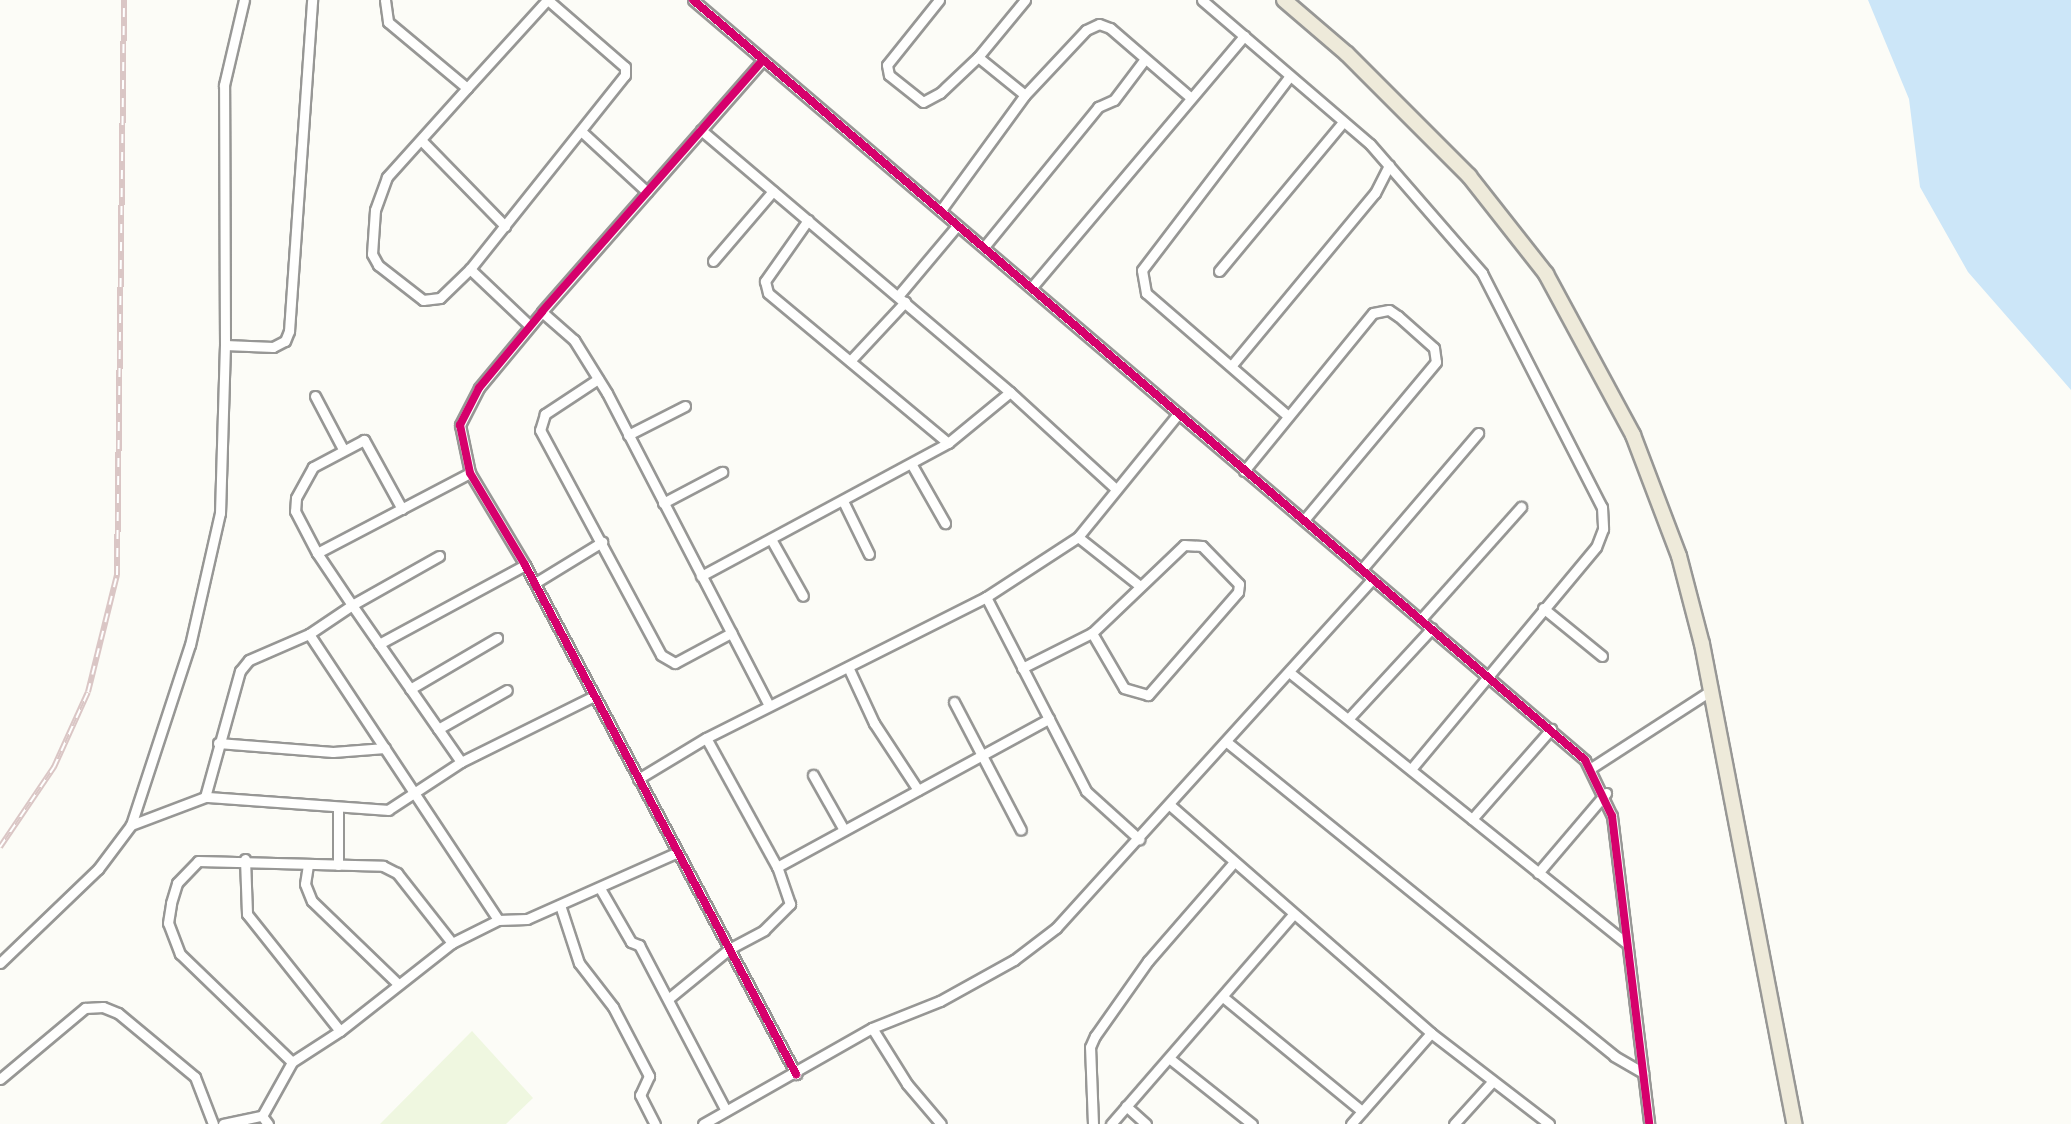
<!DOCTYPE html>
<style>
body{margin:0}
#map{position:relative;width:2071px;height:1124px;overflow:hidden;background:#fcfcf7;font-family:"Libre Baskerville",serif}
div>[style]{position:absolute}
.pitch>*{inset:0;background:#eff7e0}
.water>*{inset:0;background:#cce6f8}
.roads{filter:drop-shadow(2px 0 #979795) drop-shadow(-2px 0 #979795) drop-shadow(0 2px #979795) drop-shadow(0 -2px #979795)}
.street>*{height:9px;margin:-4.5px;padding:0 4.5px;transform-origin:4.5px;border-radius:4.5px;background:#fffffe}
.primary>*{height:14px;margin:-7px;padding:0 7px;transform-origin:7px;border-radius:7px;background:#eeeada}
.rail>*{height:6px;margin-top:-3px;transform-origin:0;background:repeating-linear-gradient(90deg,#fff 0 9px,#dac6c5 0 18px);box-sizing:border-box;border-block:2px solid #dac6c5}
.cycleway>*{height:8px;margin:-4px;padding:0 4px;transform-origin:4px;border-radius:4px;background:#d6006c}
span{translate:-50% -50%;white-space:nowrap;text-align:center;line-height:1.15;-webkit-text-stroke:8px #fff;paint-order:stroke}
</style>
<div id="map">
<div class="pitch">
<div style="clip-path:polygon(472px 1031px,533px 1098px,506px 1124px,380px 1124px)"></div>
</div>
<div class="water">
<div style="clip-path:polygon(1868px 0,2071px 0,2071px 390px,1968px 272px,1920px 187px,1909px 99px)"></div>
</div>
<div class="roads">
<div class="street">
<div style="left:385px;top:0;width:22px;rotate:82deg"></div>
<div style="left:388px;top:22px;width:103px;rotate:39.9deg"></div>
<div style="left:467px;top:88px;width:120px;rotate:132deg"></div>
<div style="left:387px;top:177px;width:35px;rotate:110deg"></div>
<div style="left:375px;top:210px;width:44px;rotate:93.9deg"></div>
<div style="left:372px;top:254px;width:13px;rotate:61deg"></div>
<div style="left:378px;top:265px;width:57px;rotate:37.9deg"></div>
<div style="left:423px;top:300px;width:17px;rotate:-7deg"></div>
<div style="left:440px;top:298px;width:42px;rotate:-44deg"></div>
<div style="left:693px;top:0;width:1172px;rotate:40.43deg"></div>
<div style="left:1585px;top:760px;width:62px;rotate:64.3deg"></div>
<div style="left:1612px;top:816px;width:310px;rotate:83.1deg"></div>
<div style="left:939px;top:0;width:83px;rotate:128.7deg"></div>
<div style="left:887px;top:65px;width:10px;rotate:79deg"></div>
<div style="left:889px;top:75px;width:43px;rotate:38.5deg"></div>
<div style="left:923px;top:102px;width:19px;rotate:-28deg"></div>
<div style="left:940px;top:93px;width:52px;rotate:-43.5deg"></div>
<div style="left:978px;top:57px;width:74px;rotate:-50.5deg"></div>
<div style="left:1202px;top:0;width:221px;rotate:40.6deg"></div>
<div style="left:1370px;top:144px;width:171px;rotate:49deg"></div>
<div style="left:1482px;top:273px;width:263px;rotate:62.9deg"></div>
<div style="left:1602px;top:507px;width:22px;rotate:87deg"></div>
<div style="left:1603px;top:529px;width:19px;rotate:111deg"></div>
<div style="left:1596px;top:547px;width:289px;rotate:129.8deg"></div>
<div style="left:978px;top:57px;width:60px;rotate:39deg"></div>
<div style="left:763px;top:60px;width:335px;rotate:131.3deg"></div>
<div style="left:542px;top:312px;width:99px;rotate:129.7deg"></div>
<div style="left:479px;top:388px;width:42px;rotate:117.2deg"></div>
<div style="left:460px;top:425px;width:49px;rotate:78.2deg"></div>
<div style="left:470px;top:473px;width:107px;rotate:59.1deg"></div>
<div style="left:525px;top:565px;width:577px;rotate:61.97deg"></div>
<div style="left:467px;top:88px;width:119px;rotate:-47.7deg"></div>
<div style="left:701px;top:130px;width:405px;rotate:40.3deg"></div>
<div style="left:1010px;top:392px;width:144px;rotate:42.5deg"></div>
<div style="left:581px;top:131px;width:90px;rotate:42.7deg"></div>
<div style="left:422px;top:141px;width:119px;rotate:45.7deg"></div>
<div style="left:941px;top:210px;width:142px;rotate:-53.9deg"></div>
<div style="left:1025px;top:95px;width:89px;rotate:-46.8deg"></div>
<div style="left:1086px;top:30px;width:14px;rotate:-25deg"></div>
<div style="left:1099px;top:24px;width:12px;rotate:20deg"></div>
<div style="left:1110px;top:28px;width:107px;rotate:40.8deg"></div>
<div style="left:808px;top:220px;width:75px;rotate:125.2deg"></div>
<div style="left:765px;top:281px;width:12px;rotate:76deg"></div>
<div style="left:768px;top:293px;width:234px;rotate:39.8deg"></div>
<div style="left:948px;top:443px;width:80px;rotate:-39.4deg"></div>
<div style="left:984px;top:247px;width:181px;rotate:-50.8deg"></div>
<div style="left:1098px;top:107px;width:17px;rotate:-24deg"></div>
<div style="left:1114px;top:100px;width:51px;rotate:-52.9deg"></div>
<div style="left:713px;top:261px;width:92px;rotate:-49.4deg"></div>
<div style="left:1219px;top:271px;width:194px;rotate:-50.2deg"></div>
<div style="left:1032px;top:287px;width:329px;rotate:-49.8deg"></div>
<div style="left:898px;top:296px;width:90px;rotate:-50deg"></div>
<div style="left:542px;top:312px;width:43px;rotate:41.2deg"></div>
<div style="left:574px;top:340px;width:62px;rotate:58.1deg"></div>
<div style="left:607px;top:393px;width:352px;rotate:62.6deg"></div>
<div style="left:530px;top:326px;width:83px;rotate:-136.5deg"></div>
<div style="left:470px;top:269px;width:248px;rotate:-51.4deg"></div>
<div style="left:625px;top:75px;width:8px;rotate:-90deg"></div>
<div style="left:625px;top:67px;width:102px;rotate:-139deg"></div>
<div style="left:225px;top:345px;width:48px;rotate:2.4deg"></div>
<div style="left:273px;top:347px;width:13px;rotate:-27deg"></div>
<div style="left:285px;top:341px;width:11px;rotate:-68deg"></div>
<div style="left:289px;top:331px;width:332px;rotate:-86deg"></div>
<div style="left:850px;top:361px;width:81px;rotate:-47deg"></div>
<div style="left:1232px;top:365px;width:224px;rotate:-50.3deg"></div>
<div style="left:1375px;top:193px;width:31px;rotate:-63deg"></div>
<div style="left:598px;top:379px;width:64px;rotate:146.6deg"></div>
<div style="left:545px;top:414px;width:17px;rotate:107deg"></div>
<div style="left:540px;top:430px;width:255px;rotate:61.7deg"></div>
<div style="left:661px;top:655px;width:16px;rotate:30deg"></div>
<div style="left:675px;top:663px;width:64px;rotate:-28.2deg"></div>
<div style="left:315px;top:396px;width:60px;rotate:62.2deg"></div>
<div style="left:1288px;top:416px;width:188px;rotate:-139.1deg"></div>
<div style="left:1146px;top:293px;width:23px;rotate:-100deg"></div>
<div style="left:1142px;top:270px;width:244px;rotate:-52.7deg"></div>
<div style="left:628px;top:435px;width:64px;rotate:-27deg"></div>
<div style="left:912px;top:465px;width:67px;rotate:60.4deg"></div>
<div style="left:1244px;top:471px;width:204px;rotate:-50.8deg"></div>
<div style="left:1373px;top:313px;width:16px;rotate:-11deg"></div>
<div style="left:1389px;top:310px;width:11px;rotate:34deg"></div>
<div style="left:1398px;top:316px;width:48px;rotate:41.6deg"></div>
<div style="left:1434px;top:348px;width:14px;rotate:82deg"></div>
<div style="left:1436px;top:362px;width:206px;rotate:129.9deg"></div>
<div style="left:843px;top:501px;width:59px;rotate:63.9deg"></div>
<div style="left:663px;top:503px;width:67px;rotate:-27.7deg"></div>
<div style="left:402px;top:509px;width:79px;rotate:-118.8deg"></div>
<div style="left:364px;top:440px;width:58px;rotate:152.1deg"></div>
<div style="left:313px;top:467px;width:35px;rotate:119deg"></div>
<div style="left:296px;top:498px;width:13px;rotate:94deg"></div>
<div style="left:295px;top:511px;width:47px;rotate:62.4deg"></div>
<div style="left:317px;top:553px;width:63px;rotate:56.1deg"></div>
<div style="left:352px;top:605px;width:100px;rotate:-29.4deg"></div>
<div style="left:1078px;top:537px;width:79px;rotate:38.3deg"></div>
<div style="left:771px;top:539px;width:65px;rotate:60.7deg"></div>
<div style="left:317px;top:553px;width:173px;rotate:-27.6deg"></div>
<div style="left:1362px;top:569px;width:179px;rotate:-49.5deg"></div>
<div style="left:701px;top:576px;width:281px;rotate:-28.3deg"></div>
<div style="left:535px;top:583px;width:79px;rotate:-31.5deg"></div>
<div style="left:986px;top:597px;width:218px;rotate:62.7deg"></div>
<div style="left:1086px;top:791px;width:72px;rotate:42.2deg"></div>
<div style="left:352px;top:605px;width:191px;rotate:55.2deg"></div>
<div style="left:461px;top:762px;width:87px;rotate:146.7deg"></div>
<div style="left:388px;top:810px;width:183px;rotate:-175.9deg"></div>
<div style="left:205px;top:797px;width:131px;rotate:-74.5deg"></div>
<div style="left:240px;top:671px;width:14px;rotate:-51deg"></div>
<div style="left:249px;top:660px;width:65px;rotate:-23.4deg"></div>
<div style="left:309px;top:634px;width:52px;rotate:-34deg"></div>
<div style="left:1543px;top:608px;width:76px;rotate:39.1deg"></div>
<div style="left:1422px;top:618px;width:149px;rotate:-48.3deg"></div>
<div style="left:309px;top:634px;width:343px;rotate:56.5deg"></div>
<div style="left:498px;top:920px;width:29px;rotate:-2deg"></div>
<div style="left:527px;top:919px;width:163px;rotate:-23.9deg"></div>
<div style="left:379px;top:644px;width:166px;rotate:-28.4deg"></div>
<div style="left:848px;top:667px;width:62px;rotate:65.1deg"></div>
<div style="left:874px;top:723px;width:80px;rotate:56.7deg"></div>
<div style="left:1022px;top:668px;width:78px;rotate:-26.6deg"></div>
<div style="left:1092px;top:633px;width:127px;rotate:-43.7deg"></div>
<div style="left:1184px;top:545px;width:18px;rotate:3deg"></div>
<div style="left:1202px;top:546px;width:53px;rotate:45.8deg"></div>
<div style="left:1239px;top:584px;width:8px;rotate:97deg"></div>
<div style="left:1238px;top:592px;width:137px;rotate:131.1deg"></div>
<div style="left:1148px;top:695px;width:25px;rotate:-164deg"></div>
<div style="left:1124px;top:688px;width:64px;rotate:-120.2deg"></div>
<div style="left:1289px;top:672px;width:431px;rotate:38.8deg"></div>
<div style="left:410px;top:689px;width:101px;rotate:-30.4deg"></div>
<div style="left:954px;top:702px;width:144px;rotate:62.4deg"></div>
<div style="left:1349px;top:718px;width:122px;rotate:-47.3deg"></div>
<div style="left:438px;top:729px;width:79px;rotate:-29.5deg"></div>
<div style="left:218px;top:743px;width:115px;rotate:4.5deg"></div>
<div style="left:333px;top:752px;width:52px;rotate:-4.4deg"></div>
<div style="left:1228px;top:743px;width:497px;rotate:39deg"></div>
<div style="left:1614px;top:1056px;width:34px;rotate:30deg"></div>
<div style="left:461px;top:762px;width:148px;rotate:-26.4deg"></div>
<div style="left:1591px;top:768px;width:142px;rotate:-32.9deg"></div>
<div style="left:813px;top:775px;width:63px;rotate:60.6deg"></div>
<div style="left:638px;top:779px;width:79px;rotate:-31.1deg"></div>
<div style="left:706px;top:738px;width:313px;rotate:-26.7deg"></div>
<div style="left:986px;top:597px;width:110px;rotate:-33.1deg"></div>
<div style="left:1078px;top:537px;width:159px;rotate:-50.9deg"></div>
<div style="left:1171px;top:806px;width:345px;rotate:41.1deg"></div>
<div style="left:1431px;top:1033px;width:149px;rotate:37.6deg"></div>
<div style="left:1472px;top:819px;width:120px;rotate:-48.7deg"></div>
<div style="left:131px;top:825px;width:79px;rotate:-20.7deg"></div>
<div style="left:245px;top:859px;width:55px;rotate:87.9deg"></div>
<div style="left:247px;top:914px;width:149px;rotate:51.5deg"></div>
<div style="left:308px;top:865px;width:19px;rotate:99deg"></div>
<div style="left:305px;top:884px;width:18px;rotate:68deg"></div>
<div style="left:312px;top:901px;width:120px;rotate:44deg"></div>
<div style="left:338px;top:865px;width:57px;rotate:-90deg"></div>
<div style="left:777px;top:867px;width:310px;rotate:-28.6deg"></div>
<div style="left:1538px;top:873px;width:105px;rotate:-49.6deg"></div>
<div style="left:601px;top:890px;width:60px;rotate:60deg"></div>
<div style="left:631px;top:942px;width:9px;rotate:21deg"></div>
<div style="left:639px;top:945px;width:187px;rotate:62.3deg"></div>
<div style="left:560px;top:905px;width:61px;rotate:71.9deg"></div>
<div style="left:579px;top:963px;width:56px;rotate:52.3deg"></div>
<div style="left:613px;top:1007px;width:78px;rotate:62.4deg"></div>
<div style="left:649px;top:1076px;width:21px;rotate:115deg"></div>
<div style="left:640px;top:1095px;width:33px;rotate:63deg"></div>
<div style="left:0;top:963px;width:136px;rotate:-43.8deg"></div>
<div style="left:98px;top:869px;width:55px;rotate:-53.1deg"></div>
<div style="left:131px;top:825px;width:189px;rotate:-71.9deg"></div>
<div style="left:190px;top:645px;width:135px;rotate:-77.2deg"></div>
<div style="left:220px;top:513px;width:168px;rotate:-88.3deg"></div>
<div style="left:225px;top:345px;width:260px;rotate:-90.2deg"></div>
<div style="left:224px;top:85px;width:87px;rotate:-76.8deg"></div>
<div style="left:1223px;top:997px;width:180px;rotate:39.4deg"></div>
<div style="left:668px;top:999px;width:79px;rotate:-39.3deg"></div>
<div style="left:729px;top:949px;width:40px;rotate:-28deg"></div>
<div style="left:764px;top:930px;width:37px;rotate:-45deg"></div>
<div style="left:790px;top:904px;width:39px;rotate:-109deg"></div>
<div style="left:777px;top:867px;width:147px;rotate:-118.8deg"></div>
<div style="left:872px;top:1028px;width:66px;rotate:58deg"></div>
<div style="left:907px;top:1084px;width:52px;rotate:49.6deg"></div>
<div style="left:1169px;top:1058px;width:106px;rotate:38.5deg"></div>
<div style="left:292px;top:1062px;width:156px;rotate:-136deg"></div>
<div style="left:180px;top:954px;width:33px;rotate:-111deg"></div>
<div style="left:168px;top:923px;width:20px;rotate:-81deg"></div>
<div style="left:171px;top:903px;width:21px;rotate:-73deg"></div>
<div style="left:177px;top:883px;width:30px;rotate:-46deg"></div>
<div style="left:198px;top:861px;width:185px;rotate:1.5deg"></div>
<div style="left:383px;top:866px;width:16px;rotate:27deg"></div>
<div style="left:397px;top:873px;width:89px;rotate:51.8deg"></div>
<div style="left:0;top:1079px;width:111px;rotate:-39.9deg"></div>
<div style="left:85px;top:1008px;width:18px;rotate:-3deg"></div>
<div style="left:103px;top:1007px;width:16px;rotate:22deg"></div>
<div style="left:118px;top:1013px;width:100px;rotate:39.7deg"></div>
<div style="left:195px;top:1077px;width:50px;rotate:69deg"></div>
<div style="left:1126px;top:1106px;width:27px;rotate:42deg"></div>
<div style="left:223px;top:1124px;width:40px;rotate:-12deg"></div>
<div style="left:268px;top:1124px;width:10px;rotate:-127deg"></div>
<div style="left:262px;top:1116px;width:62px;rotate:-60.9deg"></div>
<div style="left:292px;top:1062px;width:57px;rotate:-32.9deg"></div>
<div style="left:340px;top:1031px;width:142px;rotate:-38.2deg"></div>
<div style="left:452px;top:943px;width:51px;rotate:-26.6deg"></div>
<div style="left:703px;top:1124px;width:194px;rotate:-29.6deg"></div>
<div style="left:872px;top:1028px;width:73px;rotate:-21.7deg"></div>
<div style="left:940px;top:1001px;width:85px;rotate:-29deg"></div>
<div style="left:1014px;top:960px;width:53px;rotate:-37.3deg"></div>
<div style="left:1056px;top:928px;width:471px;rotate:-47.8deg"></div>
<div style="left:1093px;top:1124px;width:77px;rotate:-92.2deg"></div>
<div style="left:1090px;top:1047px;width:12px;rotate:-66deg"></div>
<div style="left:1095px;top:1036px;width:92px;rotate:-54.8deg"></div>
<div style="left:1148px;top:961px;width:131px;rotate:-49deg"></div>
<div style="left:1111px;top:1124px;width:276px;rotate:-49deg"></div>
<div style="left:1351px;top:1124px;width:121px;rotate:-48.7deg"></div>
<div style="left:1454px;top:1124px;width:57px;rotate:-47.9deg"></div>
</div>
<div class="primary">
<div style="left:1284px;top:0;width:83px;rotate:40.6deg"></div>
<div style="left:1347px;top:54px;width:173px;rotate:45deg"></div>
<div style="left:1469px;top:176px;width:125px;rotate:51.8deg"></div>
<div style="left:1546px;top:274px;width:183px;rotate:61.6deg"></div>
<div style="left:1633px;top:435px;width:129px;rotate:69.2deg"></div>
<div style="left:1679px;top:556px;width:91px;rotate:75.4deg"></div>
<div style="left:1702px;top:644px;width:489px;rotate:79.1deg"></div>
</div>
</div>
<div class="rail">
<div style="left:0;top:847px;width:97px;rotate:-56deg"></div>
<div style="left:54px;top:767px;width:82px;rotate:-65.6deg"></div>
<div style="left:88px;top:692px;width:121px;rotate:-76.1deg"></div>
<div style="left:117px;top:575px;width:575px;rotate:-89.3deg"></div>
</div>
<div class="cycleway">
<div style="left:693px;top:0;width:1172px;rotate:40.43deg"></div>
<div style="left:1585px;top:760px;width:62px;rotate:64.3deg"></div>
<div style="left:1612px;top:816px;width:310px;rotate:83.1deg"></div>
<div style="left:763px;top:60px;width:335px;rotate:131.3deg"></div>
<div style="left:542px;top:312px;width:99px;rotate:129.7deg"></div>
<div style="left:479px;top:388px;width:42px;rotate:117.2deg"></div>
<div style="left:460px;top:425px;width:49px;rotate:78.2deg"></div>
<div style="left:470px;top:473px;width:107px;rotate:59.1deg"></div>
<div style="left:525px;top:565px;width:577px;rotate:61.97deg"></div>
</div>
</div>
